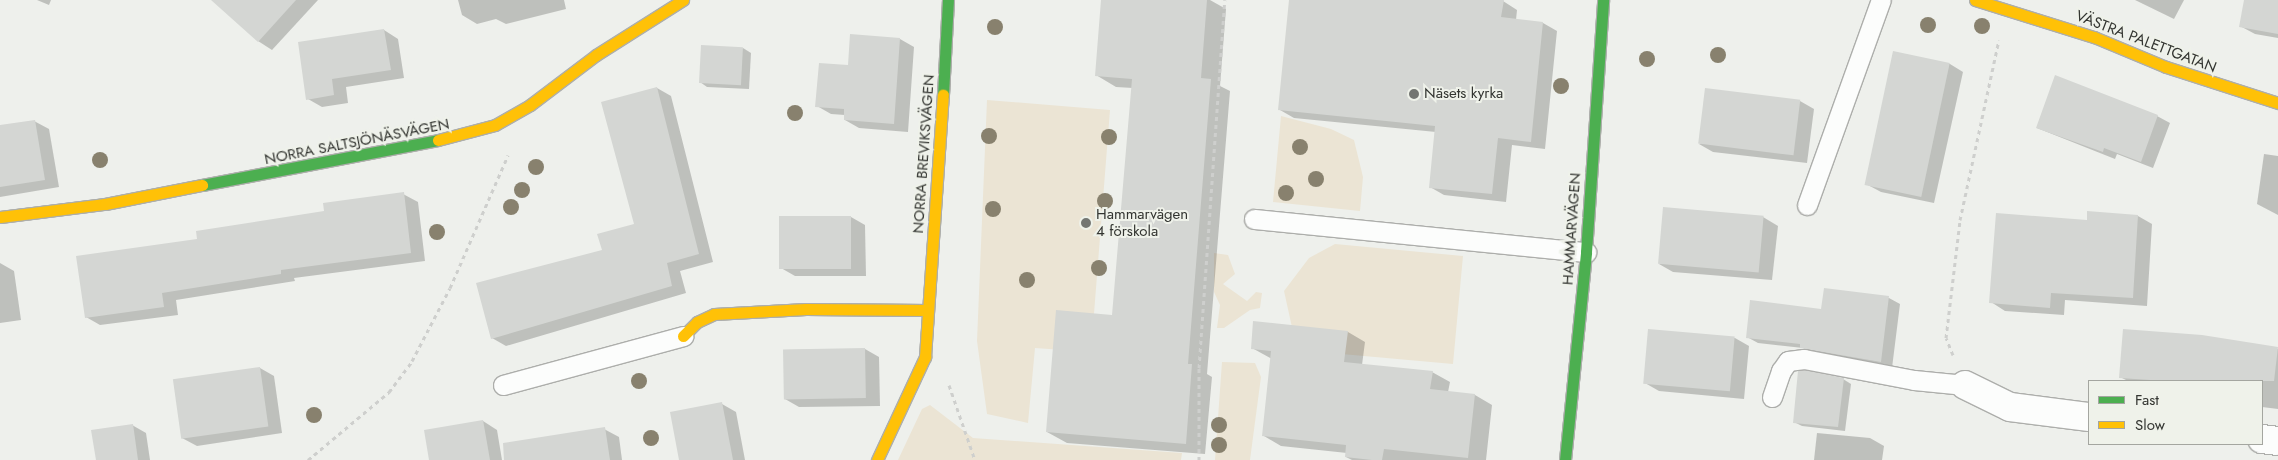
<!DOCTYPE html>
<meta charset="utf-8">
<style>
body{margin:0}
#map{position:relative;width:2278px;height:460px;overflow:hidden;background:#eef0ec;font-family:Jost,sans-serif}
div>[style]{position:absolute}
.green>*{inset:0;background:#ebe4d4}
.shadow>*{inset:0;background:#0003}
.building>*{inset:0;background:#d4d6d3;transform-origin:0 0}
.path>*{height:3px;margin-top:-1.5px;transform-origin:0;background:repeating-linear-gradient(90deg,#cecfcd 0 4px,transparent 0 8px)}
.roads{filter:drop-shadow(1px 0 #adaeab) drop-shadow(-1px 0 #adaeab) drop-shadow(0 1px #adaeab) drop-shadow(0 -1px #adaeab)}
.lane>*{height:19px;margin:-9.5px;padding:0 9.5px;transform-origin:9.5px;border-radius:9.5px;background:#fcfdfc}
.street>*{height:28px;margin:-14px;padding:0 14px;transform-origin:14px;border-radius:14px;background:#fcfdfc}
.fast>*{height:11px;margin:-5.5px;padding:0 5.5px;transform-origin:5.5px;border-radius:5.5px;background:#4caf50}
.slow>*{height:11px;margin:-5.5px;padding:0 5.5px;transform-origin:5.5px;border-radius:5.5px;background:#ffc107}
.trees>*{width:16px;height:16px;margin:-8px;border-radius:50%;background:#88816e}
.dots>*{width:14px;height:14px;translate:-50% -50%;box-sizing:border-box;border:2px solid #eff2ea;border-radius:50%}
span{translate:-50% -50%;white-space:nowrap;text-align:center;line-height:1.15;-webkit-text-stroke:4px #eff2ea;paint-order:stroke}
.street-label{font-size:15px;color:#333531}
.poi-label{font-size:15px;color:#333531}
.left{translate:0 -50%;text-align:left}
.legend{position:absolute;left:2088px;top:380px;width:175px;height:65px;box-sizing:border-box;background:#eff2ea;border:1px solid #a4a6a0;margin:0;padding:6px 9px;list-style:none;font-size:15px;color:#333531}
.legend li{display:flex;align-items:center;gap:10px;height:25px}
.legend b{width:25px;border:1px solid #a4a6a0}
</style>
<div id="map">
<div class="green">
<div style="clip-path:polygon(987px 100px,1110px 110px,1091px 352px,1035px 348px,1028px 423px,987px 414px,977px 341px)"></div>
<div style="clip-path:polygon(1281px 116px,1331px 129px,1354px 140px,1363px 177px,1360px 211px,1273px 202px)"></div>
<div style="clip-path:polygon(1335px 244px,1463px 256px,1453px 364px,1297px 350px,1284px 291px,1309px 258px)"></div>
<div style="clip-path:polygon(1214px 253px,1228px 255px,1235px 274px,1223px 284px,1247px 301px,1256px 292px,1262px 293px,1260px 308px,1250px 310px,1224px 328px,1217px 328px,1220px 305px,1214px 292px)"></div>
<div style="clip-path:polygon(1222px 362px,1255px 363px,1261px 377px,1250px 460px,1215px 460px)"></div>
<div style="clip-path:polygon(930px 405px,973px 438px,1182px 453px,1181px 460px,898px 460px,922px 409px)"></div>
</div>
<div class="shadow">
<div style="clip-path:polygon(37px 0,51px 0,49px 5px)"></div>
<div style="clip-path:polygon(231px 0,318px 0,272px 50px,258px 41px)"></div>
<div style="clip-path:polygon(458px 0,564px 0,566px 9px,506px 24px,496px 19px,477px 24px,462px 15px)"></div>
<div style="clip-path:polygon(1102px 0,1210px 0,1226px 9px,1220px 86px,1230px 91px,1207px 374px,1212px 377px,1205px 454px,1067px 443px,1047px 432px,1114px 316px,1133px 88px,1116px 87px,1096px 75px)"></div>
<div style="clip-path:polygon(1291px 0,1503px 1px,1517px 10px,1516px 20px,1543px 23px,1557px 31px,1545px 149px,1512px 145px,1506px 202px,1444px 195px,1430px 187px,1436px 132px,1294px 118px,1280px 110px)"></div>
<div style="clip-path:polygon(2135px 0,2184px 0,2174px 19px)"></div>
<div style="clip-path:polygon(2245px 0,2278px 0,2278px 38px,2255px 34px,2240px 26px)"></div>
<div style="clip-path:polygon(384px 30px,398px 39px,404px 78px,346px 87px,348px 103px,322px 107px,308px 99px)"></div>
<div style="clip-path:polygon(900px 39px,914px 47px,908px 132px,859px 128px,845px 120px,845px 115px,831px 114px,817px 106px,849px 66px)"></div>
<div style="clip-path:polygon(743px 48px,751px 53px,749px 89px,707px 87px,700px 82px)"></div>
<div style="clip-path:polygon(1894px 52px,1950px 64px,1963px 72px,1934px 203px,1881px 192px,1868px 185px)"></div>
<div style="clip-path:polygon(657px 88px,671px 96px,713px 262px,680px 271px,686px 293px,506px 346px,492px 338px,635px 225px)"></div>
<div style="clip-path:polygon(1800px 101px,1814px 109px,1807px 163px,1713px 152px,1699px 144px)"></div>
<div style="clip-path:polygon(2157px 116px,2170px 123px,2153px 168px,2117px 154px,2115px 159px,2037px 128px)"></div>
<div style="clip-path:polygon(34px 121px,49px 129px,59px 187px,0 197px,0 127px)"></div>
<div style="clip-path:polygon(2264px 154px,2278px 156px,2278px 215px,2257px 204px)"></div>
<div style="clip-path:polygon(403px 194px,418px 202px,425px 261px,294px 278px,295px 281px,176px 300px,178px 315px,100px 325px,86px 317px,199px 240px)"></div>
<div style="clip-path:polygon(2088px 213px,2138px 216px,2152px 224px,2147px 306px,2065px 300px,2064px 315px,2005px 311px,1991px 302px,2088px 221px)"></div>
<div style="clip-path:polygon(851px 217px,865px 225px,866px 276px,795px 276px,781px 268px,780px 218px)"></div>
<div style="clip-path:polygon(1763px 217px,1778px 226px,1772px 280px,1673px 272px,1659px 264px)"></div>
<div style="clip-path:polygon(0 263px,14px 271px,21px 320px,0 323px)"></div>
<div style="clip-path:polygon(1889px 298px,1900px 304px,1892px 368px,1813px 354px,1803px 348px,1758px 343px,1747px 337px,1822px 310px)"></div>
<div style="clip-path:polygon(1254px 323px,1348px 332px,1365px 342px,1362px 365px,1432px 372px,1450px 382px,1448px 392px,1475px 395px,1492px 405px,1486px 460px,1352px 460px,1346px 457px,1347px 453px,1281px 446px,1264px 436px,1272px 359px,1252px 348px)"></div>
<div style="clip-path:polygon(1649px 330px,1735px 338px,1749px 346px,1744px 399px,1659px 391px,1645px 383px)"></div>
<div style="clip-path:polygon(2201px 337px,2278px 349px,2278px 409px,2262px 407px,2262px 381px,2128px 381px,2120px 377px)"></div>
<div style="clip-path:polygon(865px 349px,879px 357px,880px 406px,799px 407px,785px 399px,784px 350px)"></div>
<div style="clip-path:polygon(260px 368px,274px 376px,282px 433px,197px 446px,182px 438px)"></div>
<div style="clip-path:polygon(1843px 379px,1851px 384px,1845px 431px,1802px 426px,1794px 422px)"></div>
<div style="clip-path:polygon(722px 404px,736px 412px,745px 460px,680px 460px)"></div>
<div style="clip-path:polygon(483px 421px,497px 430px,502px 460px,430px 460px)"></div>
<div style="clip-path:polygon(132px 425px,146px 433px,150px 460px,97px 460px)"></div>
<div style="clip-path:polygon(604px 429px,619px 437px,622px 460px,560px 460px)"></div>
<div style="clip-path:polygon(1817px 433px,1870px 438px,1884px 446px,1882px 460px,1814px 460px)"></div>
</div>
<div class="building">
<div style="clip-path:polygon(211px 0,296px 0,258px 42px)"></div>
<div style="clip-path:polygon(1101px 0,1207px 0,1201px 78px,1211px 79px,1188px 364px,1192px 364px,1186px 444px,1046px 432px,1056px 310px,1112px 315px,1132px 79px,1095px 76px)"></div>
<div style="clip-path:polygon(1289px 0,1504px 0,1501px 17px,1543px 22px,1531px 142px,1498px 138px,1492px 194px,1429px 188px,1435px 126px,1278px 110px)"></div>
<div style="clip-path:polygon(2244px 0,2278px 0,2278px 34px,2239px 27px)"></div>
<div style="clip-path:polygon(384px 29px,391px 70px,332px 79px,334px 95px,306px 100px,298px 42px)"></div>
<div style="clip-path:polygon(850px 34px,900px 38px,894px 124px,844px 120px,844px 109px,815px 107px,819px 63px,848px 65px)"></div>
<div style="left:701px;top:45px;width:42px;height:38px;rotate:3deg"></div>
<div style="left:1893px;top:51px;width:58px;height:137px;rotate:12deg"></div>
<div style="clip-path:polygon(2055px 75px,2158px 115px,2141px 162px,2104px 148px,2103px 152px,2036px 128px)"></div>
<div style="clip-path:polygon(657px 87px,699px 254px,667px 263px,672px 286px,491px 339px,476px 283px,602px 250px,597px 234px,634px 224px,601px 102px)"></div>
<div style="left:1705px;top:88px;width:96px;height:56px;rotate:7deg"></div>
<div style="clip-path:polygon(35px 120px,45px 180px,0 187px,0 125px)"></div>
<div style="clip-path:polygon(404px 192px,411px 253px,281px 270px,281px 274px,162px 293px,164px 307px,85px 318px,76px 256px,197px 239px,196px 231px,324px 211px,323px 203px)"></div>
<div style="left:1663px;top:207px;width:101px;height:57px;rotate:5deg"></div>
<div style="clip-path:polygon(2087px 211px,2138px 215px,2133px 298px,2051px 293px,2050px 308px,1989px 303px,1996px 213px,2087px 220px)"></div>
<div style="left:779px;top:216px;width:72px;height:53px"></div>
<div style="clip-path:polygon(1824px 288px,1889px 296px,1881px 362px,1800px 348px,1800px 344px,1746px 338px,1750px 300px,1821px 309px)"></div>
<div style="clip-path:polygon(1253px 321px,1348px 331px,1344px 362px,1433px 371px,1430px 389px,1475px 394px,1468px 458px,1384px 449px,1382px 460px,1372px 460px,1345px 457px,1346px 445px,1262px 436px,1271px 351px,1251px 349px)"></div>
<div style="left:1648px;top:329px;width:87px;height:55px;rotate:5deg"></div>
<div style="clip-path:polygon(2123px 329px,2202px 335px,2278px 347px,2274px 381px,2166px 381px,2119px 378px)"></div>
<div style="left:865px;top:348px;width:50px;height:82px;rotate:89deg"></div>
<div style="left:260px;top:367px;width:60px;height:88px;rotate:82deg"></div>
<div style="clip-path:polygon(1804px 370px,1844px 378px,1838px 427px,1793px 423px,1798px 371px)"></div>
<div style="clip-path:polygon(722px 402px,733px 460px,679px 460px,670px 412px)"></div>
<div style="clip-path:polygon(483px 420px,490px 460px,429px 460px,424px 430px)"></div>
<div style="clip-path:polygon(133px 424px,138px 460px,96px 460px,91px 430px)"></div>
<div style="clip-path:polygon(605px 427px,610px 460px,504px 460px,503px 443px)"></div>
</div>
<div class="path">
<div style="left:1953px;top:355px;width:18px;rotate:-112deg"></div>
<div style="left:1946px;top:338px;width:119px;rotate:-83.2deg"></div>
<div style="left:1960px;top:220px;width:184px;rotate:-77.8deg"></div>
<div style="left:949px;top:385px;width:79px;rotate:70.9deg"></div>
<div style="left:308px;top:460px;width:106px;rotate:-40deg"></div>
<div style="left:389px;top:392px;width:39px;rotate:-53deg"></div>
<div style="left:412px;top:361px;width:82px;rotate:-62.5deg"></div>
<div style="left:450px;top:288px;width:145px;rotate:-66.4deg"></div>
<div style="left:1199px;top:460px;width:92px;rotate:-90deg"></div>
<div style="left:1199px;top:368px;width:369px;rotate:-86deg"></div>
</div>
<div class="roads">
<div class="lane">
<div style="left:1807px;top:205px;width:218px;rotate:-70.2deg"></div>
<div style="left:1254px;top:219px;width:334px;rotate:5.7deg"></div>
<div style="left:503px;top:385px;width:187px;rotate:-15.2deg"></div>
<div style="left:1772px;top:397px;width:28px;rotate:-71deg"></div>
<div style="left:1781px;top:371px;width:12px;rotate:-55deg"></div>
<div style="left:1788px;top:361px;width:16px;rotate:-7deg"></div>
<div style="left:1804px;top:359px;width:112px;rotate:10.8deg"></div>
<div style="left:1914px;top:380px;width:51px;rotate:5.6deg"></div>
</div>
<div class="street">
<div style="left:1965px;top:385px;width:50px;rotate:26.1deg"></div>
<div style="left:2010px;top:407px;width:80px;rotate:7.2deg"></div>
<div style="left:2262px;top:439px;width:16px;rotate:7deg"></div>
</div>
<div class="fast">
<div style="left:943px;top:95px;width:95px;rotate:-87deg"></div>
<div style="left:202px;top:185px;width:240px;rotate:-10.8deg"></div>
<div style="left:1565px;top:460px;width:209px;rotate:-84.2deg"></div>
<div style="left:1586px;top:252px;width:253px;rotate:-86.1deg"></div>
</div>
<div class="slow">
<div style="left:1975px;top:0;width:125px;rotate:17.3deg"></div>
<div style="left:2094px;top:37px;width:78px;rotate:22.6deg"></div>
<div style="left:2166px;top:67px;width:118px;rotate:17.8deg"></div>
<div style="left:438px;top:140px;width:59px;rotate:-14.7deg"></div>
<div style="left:495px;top:125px;width:40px;rotate:-29.7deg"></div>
<div style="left:530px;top:105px;width:83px;rotate:-37.1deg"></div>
<div style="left:596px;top:55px;width:103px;rotate:-32.3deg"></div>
<div style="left:0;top:217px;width:106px;rotate:-7.1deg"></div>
<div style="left:105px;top:204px;width:99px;rotate:-11.1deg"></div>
<div style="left:683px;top:336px;width:20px;rotate:-45deg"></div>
<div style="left:697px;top:322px;width:19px;rotate:-25deg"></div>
<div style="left:714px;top:314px;width:92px;rotate:-3.1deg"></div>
<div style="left:806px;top:309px;width:121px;rotate:0.5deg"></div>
<div style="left:877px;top:460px;width:114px;rotate:-65deg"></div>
<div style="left:925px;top:357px;width:263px;rotate:-86.1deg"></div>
</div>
</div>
<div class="trees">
<div style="left:1928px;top:25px"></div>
<div style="left:1982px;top:26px"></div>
<div style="left:995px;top:27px"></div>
<div style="left:1718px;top:55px"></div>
<div style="left:1647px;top:59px"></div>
<div style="left:1561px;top:86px"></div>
<div style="left:795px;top:113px"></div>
<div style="left:989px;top:136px"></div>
<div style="left:1109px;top:137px"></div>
<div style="left:1300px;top:147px"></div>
<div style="left:100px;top:160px"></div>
<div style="left:536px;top:167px"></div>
<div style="left:1316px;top:179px"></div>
<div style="left:522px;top:190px"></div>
<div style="left:1286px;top:193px"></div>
<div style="left:1105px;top:201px"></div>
<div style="left:511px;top:207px"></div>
<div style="left:993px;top:209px"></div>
<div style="left:437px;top:232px"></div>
<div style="left:1099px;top:268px"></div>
<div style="left:1027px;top:280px"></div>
<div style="left:639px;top:381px"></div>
<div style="left:314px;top:415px"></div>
<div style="left:1219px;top:425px"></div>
<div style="left:651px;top:438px"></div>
<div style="left:1219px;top:445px"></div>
</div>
<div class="dots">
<div style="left:1414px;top:94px;background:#747672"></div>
<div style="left:1086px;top:223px;background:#747672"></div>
</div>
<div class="street-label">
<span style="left:2146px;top:42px;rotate:21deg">VÄSTRA PALETTGATAN</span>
<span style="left:357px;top:142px;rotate:-11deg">NORRA SALTSJÖNÄSVÄGEN</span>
<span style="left:924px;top:154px;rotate:-86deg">NORRA BREVIKSVÄGEN</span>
<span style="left:1572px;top:229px;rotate:-86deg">HAMMARVÄGEN</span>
</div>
<div class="poi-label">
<span class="left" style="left:1424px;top:94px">Näsets kyrka</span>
<span class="left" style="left:1096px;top:223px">Hammarvägen<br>4 förskola</span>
</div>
<ul class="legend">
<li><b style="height:6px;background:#4caf50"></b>Fast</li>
<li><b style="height:6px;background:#ffc107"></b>Slow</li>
</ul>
</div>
